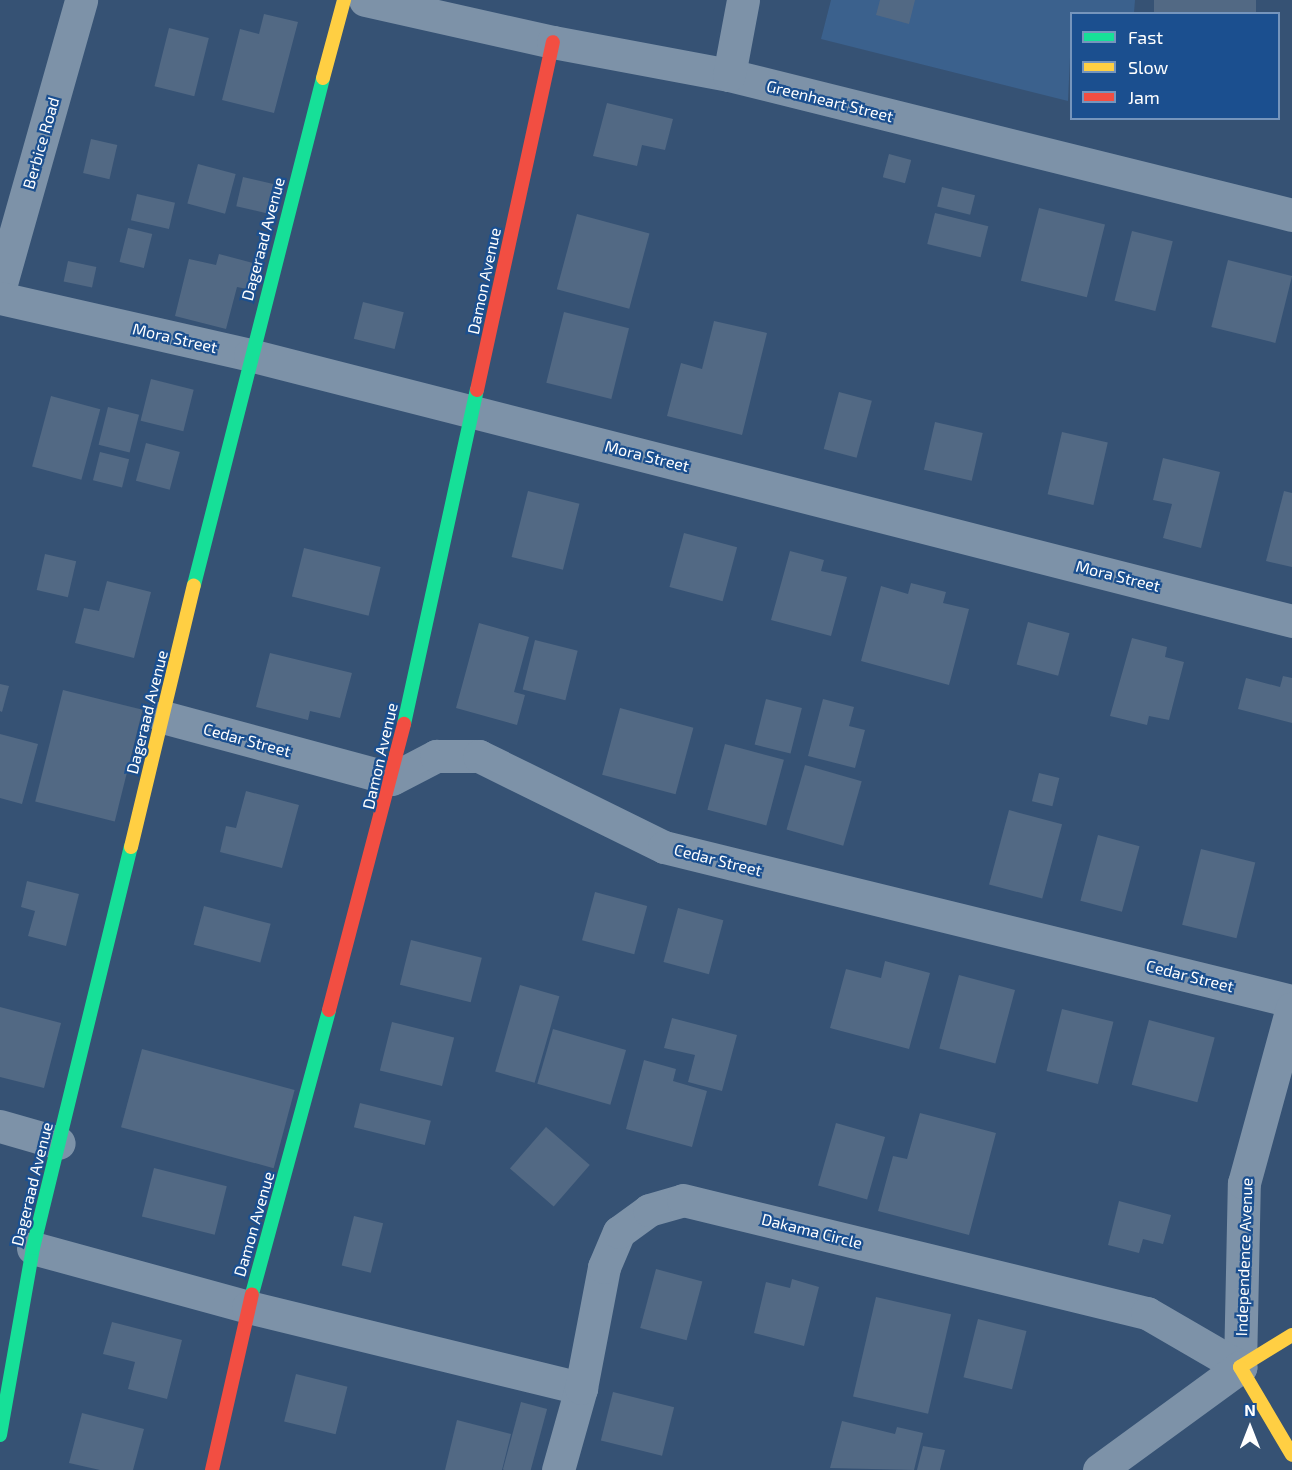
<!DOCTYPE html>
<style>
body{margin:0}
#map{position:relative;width:1292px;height:1470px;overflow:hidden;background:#365274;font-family:"Exo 2",sans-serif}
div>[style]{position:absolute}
.water>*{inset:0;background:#3b618d}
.building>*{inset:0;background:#526984;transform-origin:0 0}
.street>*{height:33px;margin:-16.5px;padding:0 16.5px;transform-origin:16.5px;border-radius:16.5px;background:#7d92a8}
.fast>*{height:14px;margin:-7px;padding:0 7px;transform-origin:7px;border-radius:7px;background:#16e098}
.slow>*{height:14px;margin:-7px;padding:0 7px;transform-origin:7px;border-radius:7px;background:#ffcf43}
.jam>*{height:14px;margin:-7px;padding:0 7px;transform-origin:7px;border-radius:7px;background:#f24e42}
span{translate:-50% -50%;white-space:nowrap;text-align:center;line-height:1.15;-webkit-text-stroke:4.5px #1b4f8f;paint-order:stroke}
.street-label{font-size:16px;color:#fff}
.legend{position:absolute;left:1070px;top:12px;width:210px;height:108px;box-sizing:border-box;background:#1b4f8f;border:2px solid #7695bc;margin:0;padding:8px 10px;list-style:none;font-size:18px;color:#fff}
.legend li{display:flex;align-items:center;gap:12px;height:30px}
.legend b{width:30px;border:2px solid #7695bc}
.north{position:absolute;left:1220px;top:1398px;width:60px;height:60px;-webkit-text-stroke:4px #1b4f8f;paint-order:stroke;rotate:0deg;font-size:16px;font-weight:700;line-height:24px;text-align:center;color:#fff}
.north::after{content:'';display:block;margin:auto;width:21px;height:27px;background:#fff;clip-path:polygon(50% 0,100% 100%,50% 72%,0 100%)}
</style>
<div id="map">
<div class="water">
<div style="clip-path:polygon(831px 0,1135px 0,1134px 13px,1072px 14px,1068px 101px,821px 39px)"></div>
</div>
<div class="building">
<div style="clip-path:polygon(880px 0,915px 0,909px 24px,876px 15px)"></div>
<div style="left:1154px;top:0;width:102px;height:15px"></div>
<div style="clip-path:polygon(264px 14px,298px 22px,274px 113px,222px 100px,240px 29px,259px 34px)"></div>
<div style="left:169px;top:28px;width:41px;height:60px;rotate:14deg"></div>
<div style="clip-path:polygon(607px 103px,673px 119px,665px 150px,642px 145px,637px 166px,593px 156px)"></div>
<div style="left:91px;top:139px;width:27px;height:35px;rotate:13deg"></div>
<div style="left:889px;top:154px;width:23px;height:24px;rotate:15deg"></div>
<div style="left:198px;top:164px;width:39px;height:41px;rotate:15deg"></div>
<div style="left:243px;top:177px;width:31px;height:30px;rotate:13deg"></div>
<div style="left:942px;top:187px;width:34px;height:20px;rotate:14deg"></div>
<div style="left:137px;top:194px;width:39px;height:27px;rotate:13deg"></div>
<div style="left:1039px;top:208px;width:68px;height:75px;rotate:14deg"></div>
<div style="left:935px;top:213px;width:55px;height:32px;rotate:14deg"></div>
<div style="left:577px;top:214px;width:75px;height:78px;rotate:15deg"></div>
<div style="left:128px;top:228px;width:25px;height:35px;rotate:14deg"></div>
<div style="left:1132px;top:231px;width:42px;height:72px;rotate:14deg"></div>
<div style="clip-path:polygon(219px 254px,253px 263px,247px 289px,237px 287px,226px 329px,175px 316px,189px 259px,216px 265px)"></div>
<div style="left:1228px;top:260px;width:66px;height:69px;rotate:14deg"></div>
<div style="left:68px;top:261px;width:29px;height:21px;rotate:12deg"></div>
<div style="left:363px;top:302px;width:42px;height:38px;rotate:14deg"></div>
<div style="left:564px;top:312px;width:67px;height:73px;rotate:14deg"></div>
<div style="clip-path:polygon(714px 321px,767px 333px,742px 435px,667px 416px,681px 363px,702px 369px)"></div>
<div style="left:151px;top:379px;width:44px;height:43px;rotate:14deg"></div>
<div style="left:839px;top:392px;width:34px;height:59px;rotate:15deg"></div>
<div style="left:51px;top:396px;width:51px;height:73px;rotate:15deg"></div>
<div style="left:108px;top:407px;width:32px;height:39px;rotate:14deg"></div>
<div style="left:935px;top:422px;width:49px;height:49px;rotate:13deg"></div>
<div style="left:1062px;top:432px;width:47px;height:64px;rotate:13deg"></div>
<div style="left:146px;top:443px;width:35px;height:39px;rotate:15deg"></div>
<div style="left:100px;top:452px;width:30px;height:29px;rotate:14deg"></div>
<div style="clip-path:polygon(1163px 458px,1220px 472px,1201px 548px,1163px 538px,1172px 504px,1153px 500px)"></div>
<div style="left:528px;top:491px;width:53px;height:68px;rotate:14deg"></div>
<div style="clip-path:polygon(1284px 491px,1292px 493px,1292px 567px,1266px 561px)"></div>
<div style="left:684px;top:533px;width:55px;height:56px;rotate:15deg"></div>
<div style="left:304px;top:548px;width:79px;height:50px;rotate:14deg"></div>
<div style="clip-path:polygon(790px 551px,824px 560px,821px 571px,847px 577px,831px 636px,771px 620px)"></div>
<div style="left:45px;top:554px;width:32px;height:37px;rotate:13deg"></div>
<div style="clip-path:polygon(107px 581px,151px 592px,134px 658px,75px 643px,84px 608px,99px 611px)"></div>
<div style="clip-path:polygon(911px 583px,946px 592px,943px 603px,969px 609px,949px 685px,861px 661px,881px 586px,908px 594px)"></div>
<div style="left:1028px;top:622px;width:43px;height:44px;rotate:15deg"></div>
<div style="clip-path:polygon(479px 623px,529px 637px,514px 692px,525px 695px,517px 725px,456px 708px)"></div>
<div style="clip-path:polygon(1132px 638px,1167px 647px,1165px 657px,1184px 662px,1169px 720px,1149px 716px,1147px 725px,1110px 716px)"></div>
<div style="left:535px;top:640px;width:44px;height:51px;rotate:14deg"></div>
<div style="clip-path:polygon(270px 653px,352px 673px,340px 718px,310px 711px,308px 720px,256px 707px)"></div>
<div style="clip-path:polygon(1283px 676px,1292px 678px,1292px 723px,1238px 709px,1246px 678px,1280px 687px)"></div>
<div style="clip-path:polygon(0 684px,9px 686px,2px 712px,0 711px)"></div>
<div style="left:63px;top:690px;width:82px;height:115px;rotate:14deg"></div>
<div style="left:766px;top:699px;width:37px;height:47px;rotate:14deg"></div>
<div style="clip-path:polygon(823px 699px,854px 707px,849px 726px,865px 730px,855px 768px,808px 756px)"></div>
<div style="left:620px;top:708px;width:76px;height:69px;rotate:15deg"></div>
<div style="clip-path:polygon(0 734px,38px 744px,22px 804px,0 798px)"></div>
<div style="left:725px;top:744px;width:61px;height:68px;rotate:15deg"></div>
<div style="left:805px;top:765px;width:59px;height:67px;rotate:16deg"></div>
<div style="left:1039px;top:773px;width:21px;height:29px;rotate:14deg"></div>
<div style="clip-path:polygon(246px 791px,299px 805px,282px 868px,220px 852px,226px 826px,236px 828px)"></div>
<div style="left:1009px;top:810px;width:55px;height:77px;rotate:15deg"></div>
<div style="left:1098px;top:835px;width:43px;height:68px;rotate:15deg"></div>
<div style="left:1201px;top:849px;width:56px;height:78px;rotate:14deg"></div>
<div style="clip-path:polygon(27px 881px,79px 894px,66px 946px,28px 936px,35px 911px,21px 907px)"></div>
<div style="left:595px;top:892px;width:54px;height:50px;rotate:15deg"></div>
<div style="left:204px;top:906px;width:69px;height:40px;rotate:15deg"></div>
<div style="left:678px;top:908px;width:47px;height:56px;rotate:15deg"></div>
<div style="left:411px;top:940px;width:73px;height:46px;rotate:14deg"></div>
<div style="clip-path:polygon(885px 961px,930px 973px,909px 1049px,830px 1028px,846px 969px,881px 978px)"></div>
<div style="left:959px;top:975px;width:58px;height:76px;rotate:15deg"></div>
<div style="left:520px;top:985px;width:41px;height:90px;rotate:16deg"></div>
<div style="clip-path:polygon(0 1007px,61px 1023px,44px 1088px,0 1077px)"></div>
<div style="left:1062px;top:1009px;width:53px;height:64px;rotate:14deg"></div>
<div style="clip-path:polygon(672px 1018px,737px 1035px,722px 1091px,688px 1082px,695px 1055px,664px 1048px)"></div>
<div style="left:1149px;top:1020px;width:68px;height:67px;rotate:15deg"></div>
<div style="left:392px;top:1022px;width:64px;height:50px;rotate:14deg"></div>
<div style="left:553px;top:1029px;width:76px;height:57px;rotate:16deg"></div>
<div style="left:142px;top:1049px;width:158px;height:81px;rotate:15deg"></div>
<div style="clip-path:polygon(644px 1060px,676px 1069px,673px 1081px,707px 1091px,692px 1147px,626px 1129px)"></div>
<div style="left:360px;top:1103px;width:73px;height:25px;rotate:14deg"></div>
<div style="clip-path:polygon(920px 1113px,996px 1133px,969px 1235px,878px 1211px,893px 1156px,907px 1159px)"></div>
<div style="left:836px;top:1123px;width:51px;height:65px;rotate:16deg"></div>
<div style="left:546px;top:1127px;width:58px;height:55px;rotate:41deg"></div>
<div style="left:154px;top:1168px;width:75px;height:50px;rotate:14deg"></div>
<div style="clip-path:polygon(1119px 1201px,1171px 1215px,1163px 1244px,1143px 1239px,1139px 1253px,1108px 1245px)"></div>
<div style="left:354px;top:1216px;width:30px;height:51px;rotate:14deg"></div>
<div style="left:656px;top:1269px;width:48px;height:61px;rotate:15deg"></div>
<div style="clip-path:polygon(792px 1279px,819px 1287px,804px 1346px,754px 1333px,766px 1282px,790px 1288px)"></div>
<div style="left:876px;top:1297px;width:77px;height:102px;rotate:13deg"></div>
<div style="left:978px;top:1319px;width:50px;height:60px;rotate:14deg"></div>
<div style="clip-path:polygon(112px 1322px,182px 1340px,167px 1399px,128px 1389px,135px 1362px,103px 1354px)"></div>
<div style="left:296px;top:1374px;width:53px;height:49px;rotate:14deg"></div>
<div style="left:613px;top:1392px;width:63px;height:50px;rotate:14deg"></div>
<div style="left:521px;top:1402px;width:27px;height:70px;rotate:15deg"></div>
<div style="clip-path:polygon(82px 1413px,144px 1429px,133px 1470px,100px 1470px,69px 1463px)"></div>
<div style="clip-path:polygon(457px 1420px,511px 1434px,502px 1470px,445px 1470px)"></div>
<div style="clip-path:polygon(842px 1421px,895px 1434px,897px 1427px,923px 1433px,914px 1470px,830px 1468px)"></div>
<div style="clip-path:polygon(923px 1446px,945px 1450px,940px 1470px,917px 1470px)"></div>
</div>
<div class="street">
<div style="left:365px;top:0;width:193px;rotate:12.6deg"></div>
<div style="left:553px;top:42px;width:179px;rotate:10.6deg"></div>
<div style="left:729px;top:75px;width:580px;rotate:13.96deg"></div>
<div style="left:729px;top:75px;width:76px;rotate:-79.4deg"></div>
<div style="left:0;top:287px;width:298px;rotate:-74.2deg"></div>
<div style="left:0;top:298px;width:256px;rotate:12.8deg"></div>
<div style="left:250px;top:355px;width:1075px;rotate:14.32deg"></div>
<div style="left:163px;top:717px;width:237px;rotate:15.1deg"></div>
<div style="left:392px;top:779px;width:50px;rotate:-27.6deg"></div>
<div style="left:436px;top:756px;width:43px"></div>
<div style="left:479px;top:756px;width:206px;rotate:26.2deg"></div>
<div style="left:664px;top:847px;width:647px;rotate:13.78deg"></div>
<div style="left:0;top:1126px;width:61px;rotate:16.1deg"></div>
<div style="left:33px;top:1248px;width:223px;rotate:15.3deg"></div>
<div style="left:248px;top:1307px;width:343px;rotate:13.7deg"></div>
<div style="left:1240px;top:1367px;width:184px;rotate:-88.8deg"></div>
<div style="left:1244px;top:1183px;width:181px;rotate:-74.7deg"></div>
<div style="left:558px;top:1470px;width:85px;rotate:-74.3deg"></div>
<div style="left:581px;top:1388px;width:123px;rotate:-79.2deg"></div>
<div style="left:604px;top:1267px;width:38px;rotate:-67deg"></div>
<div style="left:619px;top:1232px;width:37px;rotate:-36deg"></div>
<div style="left:649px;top:1210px;width:35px;rotate:-16deg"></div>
<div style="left:683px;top:1200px;width:478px;rotate:13.7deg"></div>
<div style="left:1147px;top:1313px;width:108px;rotate:30.1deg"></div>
<div style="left:1099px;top:1470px;width:175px;rotate:-36.1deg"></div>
</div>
<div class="fast">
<div style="left:194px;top:585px;width:523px;rotate:-75.72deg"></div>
<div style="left:404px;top:724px;width:342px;rotate:-77.7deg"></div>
<div style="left:252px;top:1294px;width:294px;rotate:-74.8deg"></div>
<div style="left:0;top:1435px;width:190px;rotate:-80deg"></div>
<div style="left:33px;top:1248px;width:413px;rotate:-76.3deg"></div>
</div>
<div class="slow">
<div style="left:323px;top:78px;width:81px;rotate:-74.9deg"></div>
<div style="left:131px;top:847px;width:269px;rotate:-76.5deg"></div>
<div style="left:1292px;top:1335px;width:61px;rotate:148.4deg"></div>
<div style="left:1240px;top:1367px;width:102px;rotate:59.4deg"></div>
</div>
<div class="jam">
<div style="left:477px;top:390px;width:356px;rotate:-77.7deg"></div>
<div style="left:329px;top:1010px;width:296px;rotate:-75.3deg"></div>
<div style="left:212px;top:1470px;width:180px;rotate:-77.2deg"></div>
</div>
<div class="street-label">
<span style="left:830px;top:101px;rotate:14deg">Greenheart Street</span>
<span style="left:41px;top:143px;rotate:-74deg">Berbice Road</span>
<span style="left:263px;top:239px;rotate:-75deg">Dageraad Avenue</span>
<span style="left:484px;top:281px;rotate:-78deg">Damon Avenue</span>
<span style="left:175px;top:338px;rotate:13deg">Mora Street</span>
<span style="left:647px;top:456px;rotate:14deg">Mora Street</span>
<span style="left:1118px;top:576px;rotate:14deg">Mora Street</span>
<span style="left:147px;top:712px;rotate:-76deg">Dageraad Avenue</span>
<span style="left:247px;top:740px;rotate:15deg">Cedar Street</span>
<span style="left:380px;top:756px;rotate:-77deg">Damon Avenue</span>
<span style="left:718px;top:860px;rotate:14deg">Cedar Street</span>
<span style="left:1190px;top:976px;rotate:14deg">Cedar Street</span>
<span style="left:32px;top:1184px;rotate:-76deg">Dageraad Avenue</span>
<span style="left:254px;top:1224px;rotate:-74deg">Damon Avenue</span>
<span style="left:812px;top:1231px;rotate:14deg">Dakama Circle</span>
<span style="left:1244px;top:1257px;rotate:-88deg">Independence Avenue</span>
</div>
<ul class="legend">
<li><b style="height:8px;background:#16e098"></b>Fast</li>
<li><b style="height:8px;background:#ffcf43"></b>Slow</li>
<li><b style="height:8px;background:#f24e42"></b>Jam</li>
</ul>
<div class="north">N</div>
</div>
